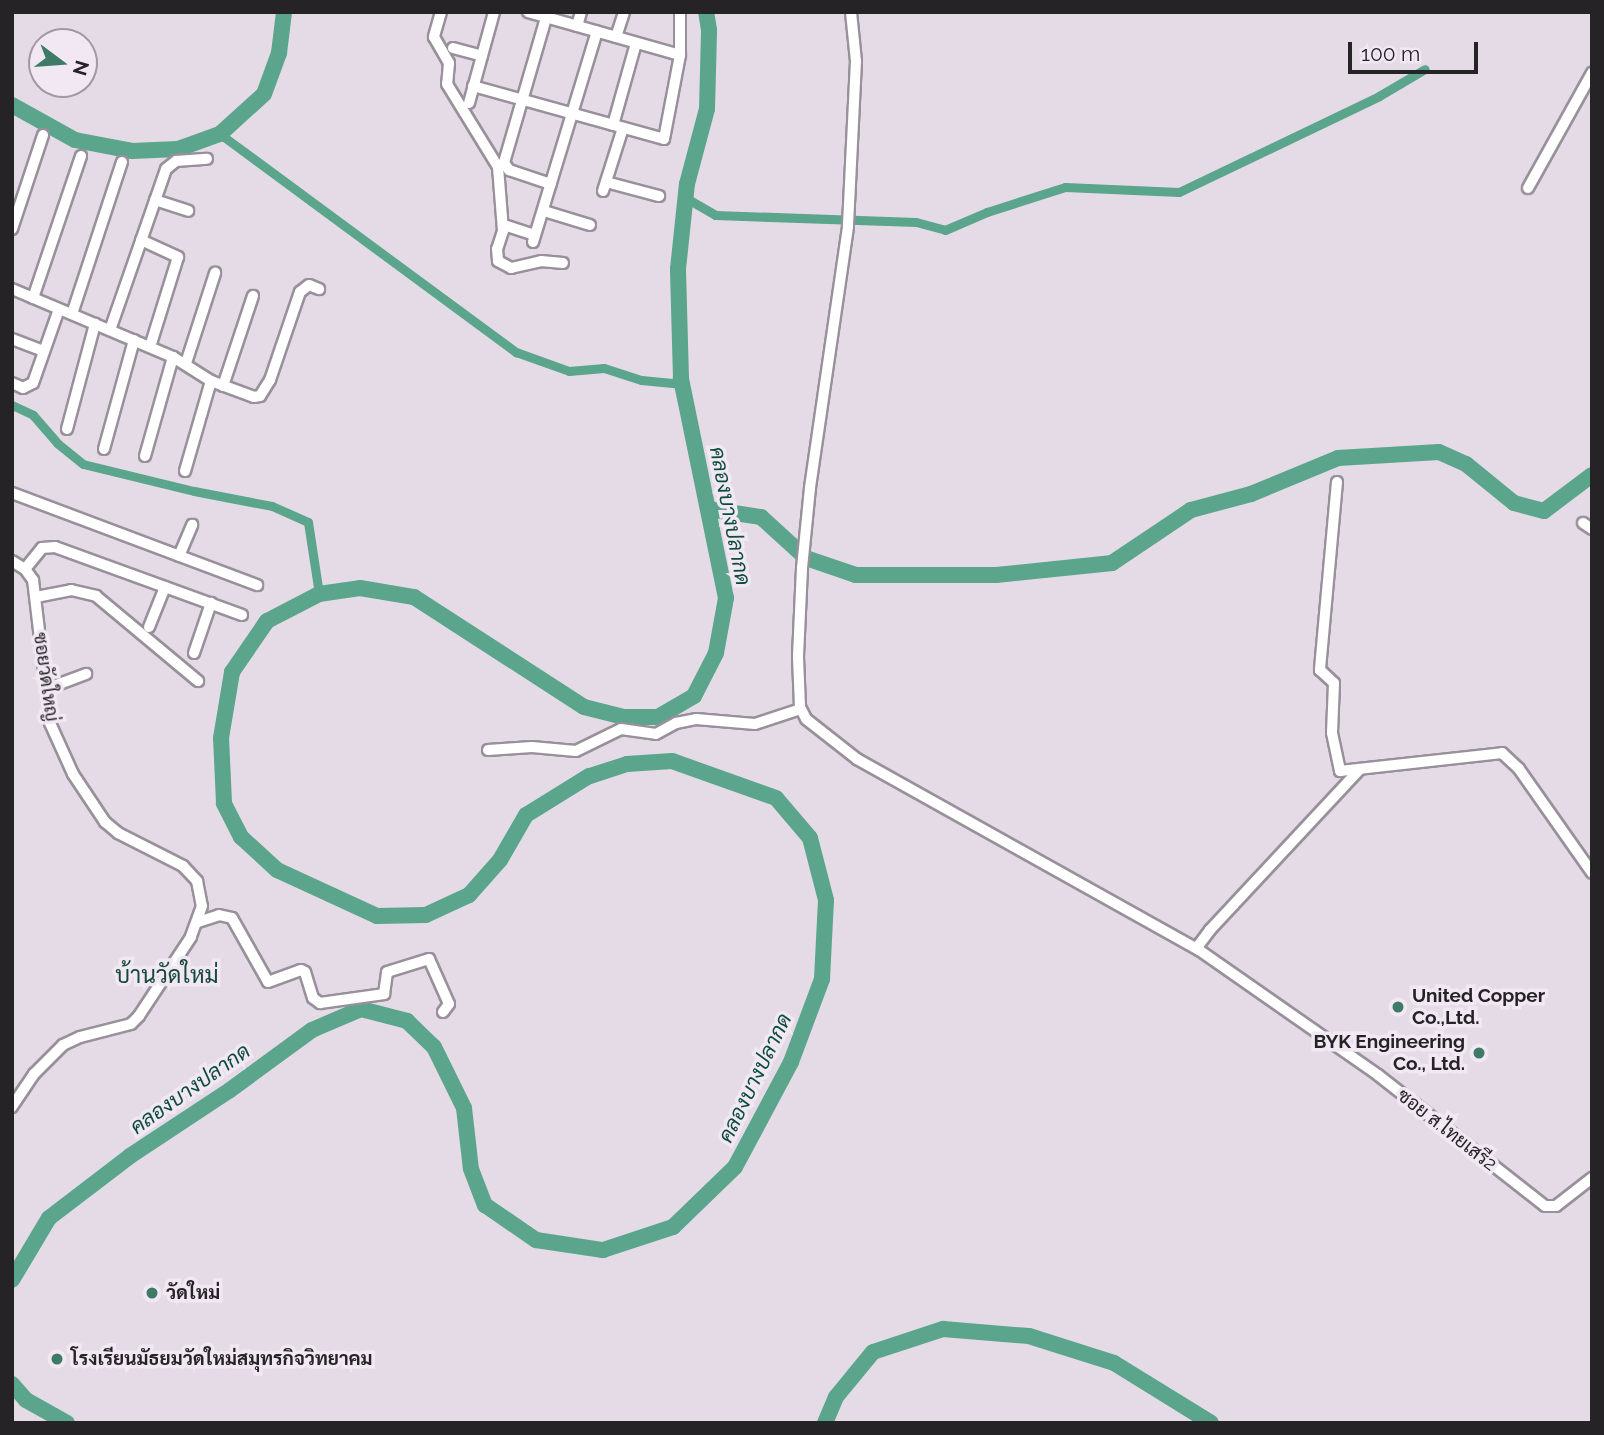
<!DOCTYPE html>
<meta charset="utf-8">
<style>
body{margin:0}
#map{position:relative;width:1604px;height:1435px;overflow:hidden;background:#e4dbe6;font-family:Raleway,Sarabun,sans-serif}
div>[style]{position:absolute}
.canal>*{height:9px;margin:-4.5px;padding:0 4.5px;transform-origin:4.5px;border-radius:4.5px;background:#5aa58c}
.river>*{height:16px;margin:-8px;padding:0 8px;transform-origin:8px;border-radius:8px;background:#5aa58c}
.roads{filter:drop-shadow(2px 0 #98909a) drop-shadow(-2px 0 #98909a) drop-shadow(0 2px #98909a) drop-shadow(0 -2px #98909a)}
.minor>*{height:10px;margin:-5px;padding:0 5px;transform-origin:5px;border-radius:5px;background:#fff}
.dots>*{width:19px;height:19px;translate:-50% -50%;box-sizing:border-box;border:4px solid #f1e8f3;border-radius:50%}
span{translate:-50% -50%;white-space:nowrap;text-align:center;line-height:1.15;-webkit-text-stroke:7px #f1e8f3;paint-order:stroke}
.street-label{font-size:19px;color:#262327}
.poi-label{font-size:19px;color:#262327;font-weight:700}
.left{translate:0 -50%;text-align:left}
.right{translate:-100% -50%;text-align:right}
.water-label{font-size:21px;color:#0b4c3b;font-style:italic}
.quarter-label{font-size:23px;color:#17493a}
.frame{position:absolute;inset:0;border:14px solid #262327;pointer-events:none}
.north{position:absolute;left:28px;top:28px;width:70px;height:70px;box-sizing:border-box;background:#f1e8f3;border:2px solid #a099a1;border-radius:50%;rotate:106deg;font-size:19px;font-weight:700;line-height:28px;text-align:center;color:#262327}
.north::after{content:'';display:block;margin:auto;width:24px;height:32px;background:#3e7b67;clip-path:polygon(50% 0,100% 100%,50% 72%,0 100%)}
.scale{position:absolute;left:1348px;top:42px;width:130px;height:32px;box-sizing:border-box;border:4px solid #262327;border-top:0;padding-left:9px;font-size:21px;line-height:24px;white-space:nowrap;color:#262327;-webkit-text-stroke:5px #f1e8f3;paint-order:stroke}
</style>
<div id="map">
<div class="canal">
<div style="left:220px;top:134px;width:368px;rotate:36.4deg"></div>
<div style="left:516px;top:352px;width:56px;rotate:19.7deg"></div>
<div style="left:569px;top:371px;width:35px;rotate:-5deg"></div>
<div style="left:604px;top:368px;width:39px;rotate:18deg"></div>
<div style="left:641px;top:380px;width:42px;rotate:5.4deg"></div>
<div style="left:686px;top:198px;width:34px;rotate:30deg"></div>
<div style="left:715px;top:215px;width:201px;rotate:2deg"></div>
<div style="left:916px;top:222px;width:30px;rotate:15deg"></div>
<div style="left:945px;top:230px;width:46px;rotate:-23.2deg"></div>
<div style="left:987px;top:212px;width:82px;rotate:-17.8deg"></div>
<div style="left:1065px;top:187px;width:114px;rotate:2.5deg"></div>
<div style="left:1179px;top:192px;width:222px;rotate:-25.6deg"></div>
<div style="left:1379px;top:96px;width:53px;rotate:-30.4deg"></div>
<div style="left:12px;top:405px;width:23px;rotate:25deg"></div>
<div style="left:33px;top:415px;width:37px;rotate:49deg"></div>
<div style="left:57px;top:443px;width:33px;rotate:39deg"></div>
<div style="left:83px;top:464px;width:114px;rotate:13.7deg"></div>
<div style="left:194px;top:491px;width:79px;rotate:10.9deg"></div>
<div style="left:272px;top:506px;width:39px;rotate:24deg"></div>
<div style="left:308px;top:522px;width:73px;rotate:81.3deg"></div>
</div>
<div class="river">
<div style="left:12px;top:105px;width:72px;rotate:29.1deg"></div>
<div style="left:75px;top:140px;width:58px;rotate:10.9deg"></div>
<div style="left:132px;top:151px;width:46px;rotate:-2.5deg"></div>
<div style="left:178px;top:149px;width:45px;rotate:-19.7deg"></div>
<div style="left:220px;top:134px;width:59px;rotate:-42.3deg"></div>
<div style="left:264px;top:94px;width:44px;rotate:-69.9deg"></div>
<div style="left:279px;top:53px;width:41px;rotate:-83deg"></div>
<div style="left:708px;top:509px;width:54px;rotate:8.6deg"></div>
<div style="left:761px;top:517px;width:61px;rotate:42.3deg"></div>
<div style="left:806px;top:558px;width:53px;rotate:18.8deg"></div>
<div style="left:856px;top:575px;width:140px"></div>
<div style="left:996px;top:575px;width:117px;rotate:-5.9deg"></div>
<div style="left:1112px;top:563px;width:95px;rotate:-33.9deg"></div>
<div style="left:1191px;top:510px;width:62px;rotate:-14.9deg"></div>
<div style="left:1251px;top:494px;width:94px;rotate:-22.5deg"></div>
<div style="left:1338px;top:458px;width:101px;rotate:-3.4deg"></div>
<div style="left:1439px;top:452px;width:30px;rotate:24deg"></div>
<div style="left:1466px;top:464px;width:62px;rotate:39.1deg"></div>
<div style="left:1514px;top:503px;width:31px;rotate:15deg"></div>
<div style="left:1544px;top:511px;width:60px;rotate:-36.9deg"></div>
<div style="left:12px;top:1280px;width:72px;rotate:-59.2deg"></div>
<div style="left:49px;top:1218px;width:102px;rotate:-37.4deg"></div>
<div style="left:130px;top:1156px;width:120px;rotate:-33.4deg"></div>
<div style="left:230px;top:1090px;width:102px;rotate:-36.2deg"></div>
<div style="left:312px;top:1030px;width:53px;rotate:-23.2deg"></div>
<div style="left:361px;top:1009px;width:48px;rotate:14.6deg"></div>
<div style="left:407px;top:1021px;width:37px;rotate:44deg"></div>
<div style="left:434px;top:1047px;width:68px;rotate:63.8deg"></div>
<div style="left:464px;top:1108px;width:61px;rotate:83.5deg"></div>
<div style="left:471px;top:1169px;width:39px;rotate:69deg"></div>
<div style="left:485px;top:1205px;width:62px;rotate:34.5deg"></div>
<div style="left:536px;top:1240px;width:68px;rotate:8.5deg"></div>
<div style="left:603px;top:1250px;width:74px;rotate:-18.2deg"></div>
<div style="left:673px;top:1227px;width:86px;rotate:-44.1deg"></div>
<div style="left:735px;top:1167px;width:119px;rotate:-61.9deg"></div>
<div style="left:791px;top:1062px;width:89px;rotate:-69.5deg"></div>
<div style="left:822px;top:979px;width:79px;rotate:-87.1deg"></div>
<div style="left:826px;top:900px;width:64px;rotate:-104.5deg"></div>
<div style="left:810px;top:838px;width:52px;rotate:-130.4deg"></div>
<div style="left:776px;top:798px;width:110px;rotate:-160.4deg"></div>
<div style="left:672px;top:761px;width:45px;rotate:176.2deg"></div>
<div style="left:627px;top:764px;width:40px;rotate:162deg"></div>
<div style="left:589px;top:776px;width:74px;rotate:148.2deg"></div>
<div style="left:526px;top:815px;width:52px;rotate:120deg"></div>
<div style="left:500px;top:860px;width:47px;rotate:131.5deg"></div>
<div style="left:469px;top:895px;width:47px;rotate:155.1deg"></div>
<div style="left:426px;top:915px;width:49px;rotate:178.8deg"></div>
<div style="left:377px;top:916px;width:110px;rotate:-155.3deg"></div>
<div style="left:277px;top:870px;width:49px;rotate:-137.5deg"></div>
<div style="left:241px;top:837px;width:38px;rotate:-117deg"></div>
<div style="left:224px;top:803px;width:65px;rotate:-92.6deg"></div>
<div style="left:221px;top:738px;width:67px;rotate:-80.5deg"></div>
<div style="left:232px;top:672px;width:62px;rotate:-55.5deg"></div>
<div style="left:267px;top:621px;width:59px;rotate:-27.4deg"></div>
<div style="left:319px;top:594px;width:41px;rotate:-8.3deg"></div>
<div style="left:360px;top:588px;width:55px;rotate:9.5deg"></div>
<div style="left:414px;top:597px;width:202px;rotate:32.9deg"></div>
<div style="left:584px;top:707px;width:41px;rotate:14deg"></div>
<div style="left:624px;top:717px;width:34px"></div>
<div style="left:658px;top:717px;width:42px;rotate:-30.3deg"></div>
<div style="left:694px;top:696px;width:48px;rotate:-62.9deg"></div>
<div style="left:716px;top:653px;width:56px;rotate:-79.7deg"></div>
<div style="left:726px;top:598px;width:225px;rotate:-101.6deg"></div>
<div style="left:681px;top:378px;width:109px;rotate:-91.6deg"></div>
<div style="left:678px;top:269px;width:85px;rotate:-84deg"></div>
<div style="left:687px;top:184px;width:78px;rotate:-75.1deg"></div>
<div style="left:707px;top:109px;width:79px;rotate:-88.5deg"></div>
<div style="left:709px;top:30px;width:18px;rotate:-99deg"></div>
<div style="left:12px;top:1384px;width:21px;rotate:49deg"></div>
<div style="left:26px;top:1400px;width:47px;rotate:29.3deg"></div>
<div style="left:825px;top:1423px;width:28px;rotate:-67deg"></div>
<div style="left:836px;top:1397px;width:58px;rotate:-50.6deg"></div>
<div style="left:873px;top:1352px;width:74px;rotate:-18.2deg"></div>
<div style="left:943px;top:1329px;width:86px;rotate:4.7deg"></div>
<div style="left:1029px;top:1336px;width:89px;rotate:17.6deg"></div>
<div style="left:1114px;top:1363px;width:114px;rotate:31.7deg"></div>
</div>
<div class="roads">
<div class="minor">
<div style="left:441px;top:12px;width:26px;rotate:106deg"></div>
<div style="left:434px;top:37px;width:30px;rotate:60deg"></div>
<div style="left:449px;top:63px;width:21px;rotate:95deg"></div>
<div style="left:447px;top:84px;width:97px;rotate:58.4deg"></div>
<div style="left:498px;top:167px;width:64px;rotate:85.5deg"></div>
<div style="left:503px;top:231px;width:19px;rotate:108deg"></div>
<div style="left:497px;top:249px;width:12px;rotate:85deg"></div>
<div style="left:498px;top:261px;width:15px;rotate:28deg"></div>
<div style="left:511px;top:268px;width:31px;rotate:-13deg"></div>
<div style="left:541px;top:261px;width:22px;rotate:5deg"></div>
<div style="left:528px;top:12px;width:158px;rotate:15.8deg"></div>
<div style="left:851px;top:12px;width:49px;rotate:84.2deg"></div>
<div style="left:856px;top:61px;width:166px;rotate:92.8deg"></div>
<div style="left:848px;top:227px;width:264px;rotate:98.3deg"></div>
<div style="left:810px;top:488px;width:80px;rotate:95.7deg"></div>
<div style="left:802px;top:568px;width:89px;rotate:92.6deg"></div>
<div style="left:798px;top:657px;width:50px;rotate:87.7deg"></div>
<div style="left:800px;top:707px;width:13px;rotate:63deg"></div>
<div style="left:806px;top:719px;width:65px;rotate:38.1deg"></div>
<div style="left:857px;top:759px;width:392px;rotate:29.2deg"></div>
<div style="left:1199px;top:950px;width:218px;rotate:34.9deg"></div>
<div style="left:1378px;top:1075px;width:212px;rotate:38.1deg"></div>
<div style="left:1545px;top:1206px;width:11px"></div>
<div style="left:1556px;top:1206px;width:46px;rotate:-37.9deg"></div>
<div style="left:546px;top:18px;width:151px;rotate:106.2deg"></div>
<div style="left:504px;top:163px;width:9px;rotate:54deg"></div>
<div style="left:509px;top:170px;width:44px;rotate:18.4deg"></div>
<div style="left:577px;top:26px;width:15px;rotate:-74deg"></div>
<div style="left:616px;top:37px;width:26px;rotate:-72deg"></div>
<div style="left:453px;top:48px;width:30px;rotate:15deg"></div>
<div style="left:473px;top:86px;width:198px;rotate:15.5deg"></div>
<div style="left:664px;top:139px;width:86px;rotate:-79.2deg"></div>
<div style="left:680px;top:55px;width:43px;rotate:-90deg"></div>
<div style="left:469px;top:103px;width:94px;rotate:-74.6deg"></div>
<div style="left:613px;top:125px;width:85px;rotate:-74.3deg"></div>
<div style="left:606px;top:182px;width:55px;rotate:14.8deg"></div>
<div style="left:1528px;top:188px;width:132px;rotate:-60.9deg"></div>
<div style="left:603px;top:191px;width:66px;rotate:-72.4deg"></div>
<div style="left:155px;top:200px;width:35px;rotate:18deg"></div>
<div style="left:544px;top:211px;width:48px;rotate:16.9deg"></div>
<div style="left:507px;top:226px;width:29px;rotate:18deg"></div>
<div style="left:12px;top:229px;width:99px;rotate:-71.7deg"></div>
<div style="left:141px;top:240px;width:41px;rotate:24.7deg"></div>
<div style="left:178px;top:257px;width:94px;rotate:107.3deg"></div>
<div style="left:533px;top:242px;width:220px;rotate:-73.1deg"></div>
<div style="left:12px;top:289px;width:175px;rotate:22.9deg"></div>
<div style="left:173px;top:357px;width:45px;rotate:32.3deg"></div>
<div style="left:211px;top:381px;width:46px;rotate:20.4deg"></div>
<div style="left:254px;top:397px;width:6px;rotate:-9deg"></div>
<div style="left:260px;top:396px;width:19px;rotate:-58deg"></div>
<div style="left:270px;top:380px;width:93px;rotate:-71.2deg"></div>
<div style="left:300px;top:292px;width:11px;rotate:-38deg"></div>
<div style="left:309px;top:285px;width:11px;rotate:22deg"></div>
<div style="left:33px;top:298px;width:150px;rotate:-71.3deg"></div>
<div style="left:72px;top:314px;width:160px;rotate:-71.8deg"></div>
<div style="left:110px;top:330px;width:170px;rotate:-70.8deg"></div>
<div style="left:166px;top:169px;width:13px;rotate:-39deg"></div>
<div style="left:176px;top:161px;width:31px;rotate:-4deg"></div>
<div style="left:12px;top:339px;width:34px;rotate:21deg"></div>
<div style="left:186px;top:363px;width:95px;rotate:-72.1deg"></div>
<div style="left:12px;top:383px;width:12px;rotate:24deg"></div>
<div style="left:23px;top:388px;width:11px;rotate:-27deg"></div>
<div style="left:33px;top:383px;width:78px;rotate:-70.6deg"></div>
<div style="left:223px;top:386px;width:95px;rotate:-71.6deg"></div>
<div style="left:67px;top:429px;width:109px;rotate:-75.1deg"></div>
<div style="left:104px;top:449px;width:113px;rotate:-74.6deg"></div>
<div style="left:145px;top:456px;width:103px;rotate:-74.2deg"></div>
<div style="left:185px;top:471px;width:94px;rotate:-73.9deg"></div>
<div style="left:1337px;top:482px;width:189px;rotate:95.2deg"></div>
<div style="left:1320px;top:670px;width:19px;rotate:43deg"></div>
<div style="left:1334px;top:683px;width:50px;rotate:92.3deg"></div>
<div style="left:1332px;top:733px;width:39px;rotate:78deg"></div>
<div style="left:1340px;top:771px;width:163px;rotate:-6.3deg"></div>
<div style="left:1502px;top:753px;width:23px;rotate:43deg"></div>
<div style="left:1519px;top:769px;width:127px;rotate:54.9deg"></div>
<div style="left:12px;top:493px;width:262px;rotate:20.6deg"></div>
<div style="left:1583px;top:523px;width:11px;rotate:34deg"></div>
<div style="left:179px;top:556px;width:34px;rotate:-67deg"></div>
<div style="left:12px;top:561px;width:15px;rotate:32deg"></div>
<div style="left:25px;top:569px;width:14px;rotate:54deg"></div>
<div style="left:33px;top:580px;width:144px;rotate:83.2deg"></div>
<div style="left:50px;top:723px;width:56px;rotate:65.7deg"></div>
<div style="left:73px;top:774px;width:58px;rotate:56.3deg"></div>
<div style="left:105px;top:822px;width:17px;rotate:40deg"></div>
<div style="left:118px;top:833px;width:73px;rotate:26.9deg"></div>
<div style="left:183px;top:866px;width:21px;rotate:47deg"></div>
<div style="left:197px;top:881px;width:25px;rotate:79deg"></div>
<div style="left:202px;top:906px;width:33px;rotate:110deg"></div>
<div style="left:191px;top:937px;width:95px;rotate:123.4deg"></div>
<div style="left:139px;top:1016px;width:11px;rotate:135deg"></div>
<div style="left:131px;top:1024px;width:53px;rotate:165.7deg"></div>
<div style="left:80px;top:1037px;width:19px;rotate:155deg"></div>
<div style="left:63px;top:1045px;width:41px;rotate:135deg"></div>
<div style="left:34px;top:1074px;width:40px;rotate:124deg"></div>
<div style="left:25px;top:569px;width:27px;rotate:-51deg"></div>
<div style="left:42px;top:548px;width:13px;rotate:-4deg"></div>
<div style="left:55px;top:547px;width:199px;rotate:20deg"></div>
<div style="left:36px;top:597px;width:36px;rotate:-11deg"></div>
<div style="left:71px;top:590px;width:26px;rotate:13deg"></div>
<div style="left:96px;top:596px;width:133px;rotate:39.8deg"></div>
<div style="left:149px;top:627px;width:43px;rotate:-68.2deg"></div>
<div style="left:194px;top:653px;width:53px;rotate:-71.2deg"></div>
<div style="left:46px;top:689px;width:43px;rotate:-20.6deg"></div>
<div style="left:488px;top:750px;width:44px;rotate:-3.9deg"></div>
<div style="left:532px;top:747px;width:44px;rotate:5.2deg"></div>
<div style="left:576px;top:751px;width:50px;rotate:-26.1deg"></div>
<div style="left:621px;top:729px;width:35px;rotate:8deg"></div>
<div style="left:656px;top:734px;width:23px;rotate:-29deg"></div>
<div style="left:676px;top:723px;width:20px;rotate:-11deg"></div>
<div style="left:696px;top:719px;width:59px;rotate:4.8deg"></div>
<div style="left:755px;top:724px;width:48px;rotate:-18.1deg"></div>
<div style="left:198px;top:922px;width:22px;rotate:-18deg"></div>
<div style="left:219px;top:915px;width:13px;rotate:13deg"></div>
<div style="left:232px;top:918px;width:73px;rotate:60.6deg"></div>
<div style="left:268px;top:982px;width:35px;rotate:-20deg"></div>
<div style="left:301px;top:970px;width:4px;rotate:27deg"></div>
<div style="left:305px;top:972px;width:27px;rotate:73deg"></div>
<div style="left:313px;top:998px;width:9px;rotate:36deg"></div>
<div style="left:320px;top:1003px;width:65px;rotate:-8deg"></div>
<div style="left:384px;top:994px;width:22px;rotate:-82deg"></div>
<div style="left:387px;top:972px;width:44px;rotate:-17.2deg"></div>
<div style="left:429px;top:959px;width:49px;rotate:66deg"></div>
<div style="left:449px;top:1004px;width:10px;rotate:127deg"></div>
<div style="left:1199px;top:950px;width:4px;rotate:-104deg"></div>
<div style="left:1198px;top:946px;width:20px;rotate:-53deg"></div>
<div style="left:1210px;top:930px;width:220px;rotate:-47deg"></div>
</div>
</div>
<div class="dots">
<div style="left:1398px;top:1007px;background:#3e7b67"></div>
<div style="left:1479px;top:1053px;background:#3e7b67"></div>
<div style="left:152px;top:1293px;background:#3e7b67"></div>
<div style="left:57px;top:1359px;background:#3e7b67"></div>
</div>
<div class="street-label">
<span style="left:46px;top:677px;rotate:82deg">ซอยวัดใหญ่</span>
<span style="left:1447px;top:1130px;rotate:38deg">ซอย ส.ไทยเสรี2</span>
</div>
<div class="poi-label">
<span class="left" style="left:1412px;top:1007px">United Copper<br>Co.,Ltd.</span>
<span class="right" style="left:1465px;top:1053px">BYK Engineering<br>Co., Ltd.</span>
<span class="left" style="left:166px;top:1293px">วัดใหม่</span>
<span class="left" style="left:71px;top:1359px">โรงเรียนมัธยมวัดใหม่สมุทรกิจวิทยาคม</span>
</div>
<div class="water-label">
<span style="left:730px;top:516px;rotate:79deg">คลองบางปลากด</span>
<span style="left:755px;top:1078px;rotate:-64deg">คลองบางปลากด</span>
<span style="left:190px;top:1089px;rotate:-35deg">คลองบางปลากด</span>
</div>
<div class="quarter-label">
<span style="left:167px;top:975px">บ้านวัดใหม่</span>
</div>
<div class="frame"></div>
<div class="north">N</div>
<div class="scale">100 m</div>
</div>
